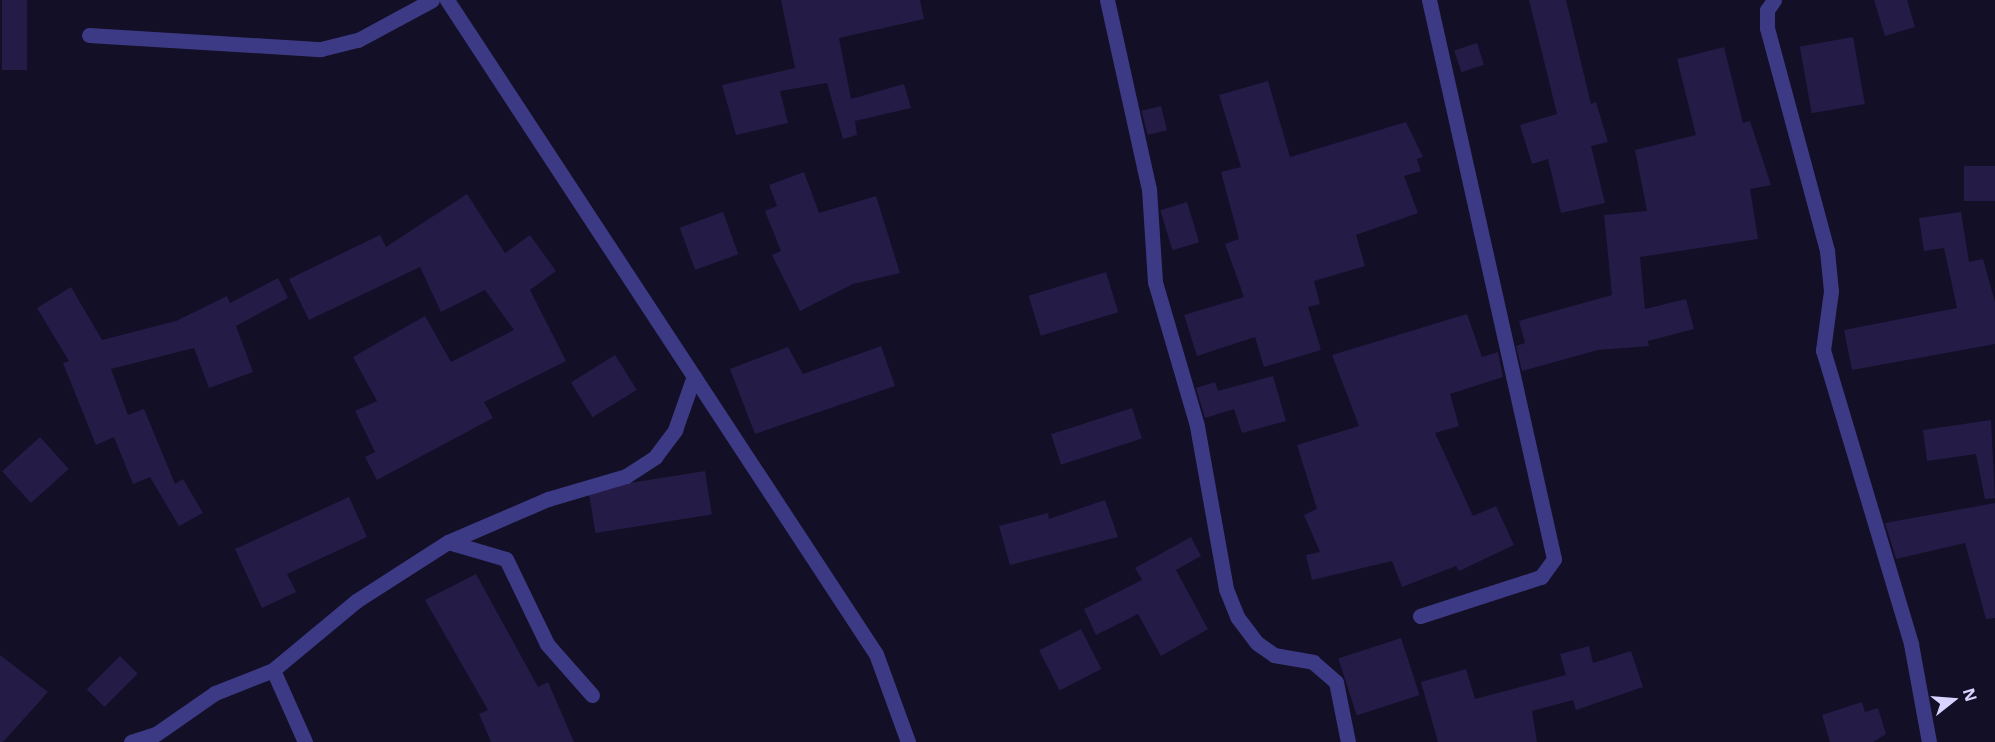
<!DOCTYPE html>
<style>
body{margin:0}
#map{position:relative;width:1995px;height:742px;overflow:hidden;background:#130f26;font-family:"Open Sans",sans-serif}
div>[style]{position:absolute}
.building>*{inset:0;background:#241b47;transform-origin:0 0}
.street>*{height:15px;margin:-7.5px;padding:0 7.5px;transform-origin:7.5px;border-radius:7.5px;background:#3d3a85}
span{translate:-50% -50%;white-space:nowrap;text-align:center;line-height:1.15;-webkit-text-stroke:4.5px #130f26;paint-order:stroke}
.north{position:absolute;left:1923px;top:670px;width:60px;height:60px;-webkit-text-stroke:4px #130f26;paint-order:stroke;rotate:73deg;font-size:16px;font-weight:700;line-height:24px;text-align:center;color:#d9d4ff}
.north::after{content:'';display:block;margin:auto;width:21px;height:27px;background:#d9d4ff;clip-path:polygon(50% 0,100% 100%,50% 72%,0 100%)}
</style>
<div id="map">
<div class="building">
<div style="left:2px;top:0;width:25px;height:70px"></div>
<div style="clip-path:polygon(781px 0,920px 0,924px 19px,839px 38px,851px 99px,904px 84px,911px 108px,855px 121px,857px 135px,843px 139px,827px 83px,780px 91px,788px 123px,736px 135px,722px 85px,795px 68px)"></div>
<div style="clip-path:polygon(1529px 0,1566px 0,1591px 104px,1596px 102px,1608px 142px,1591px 146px,1605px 203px,1561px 213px,1548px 159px,1532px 164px,1520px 125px,1557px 114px)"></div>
<div style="clip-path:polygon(1874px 0,1907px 0,1915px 27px,1885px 36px)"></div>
<div style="left:1853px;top:37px;width:68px;height:54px;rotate:80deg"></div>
<div style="left:1477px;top:43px;width:23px;height:24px;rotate:72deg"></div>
<div style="clip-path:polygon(1724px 47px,1743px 123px,1750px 121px,1771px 185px,1750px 189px,1758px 239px,1640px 257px,1645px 309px,1686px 299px,1694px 329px,1648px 341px,1649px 346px,1598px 350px,1522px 371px,1516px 346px,1525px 343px,1519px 321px,1612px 295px,1604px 215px,1647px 211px,1635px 150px,1696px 135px,1677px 59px)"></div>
<div style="clip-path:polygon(1268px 81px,1290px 157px,1406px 122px,1423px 157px,1417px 159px,1421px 171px,1404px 176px,1418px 213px,1356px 235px,1365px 266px,1314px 281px,1320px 304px,1308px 307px,1321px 350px,1264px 367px,1255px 337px,1197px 356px,1184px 315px,1244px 297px,1225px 244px,1239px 239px,1221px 172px,1241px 167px,1219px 95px)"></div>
<div style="left:1161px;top:106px;width:25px;height:20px;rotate:76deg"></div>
<div style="left:1995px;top:166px;width:35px;height:31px;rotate:90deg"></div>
<div style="clip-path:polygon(804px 172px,819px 213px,876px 196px,900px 273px,853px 284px,800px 311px,772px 255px,781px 251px,765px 211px,777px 206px,769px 185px)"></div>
<div style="clip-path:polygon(467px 194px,505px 253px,530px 235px,556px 271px,530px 290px,566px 361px,484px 402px,493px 418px,377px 480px,365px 457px,375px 452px,355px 411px,377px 401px,353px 357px,425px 316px,451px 362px,514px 330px,485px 290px,441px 312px,420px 267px,309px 320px,289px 279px,380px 235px,386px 247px)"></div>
<div style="left:1187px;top:202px;width:42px;height:28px;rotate:73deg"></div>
<div style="left:723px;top:212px;width:45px;height:46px;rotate:70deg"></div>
<div style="clip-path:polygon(1961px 212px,1969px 262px,1983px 259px,1995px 302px,1995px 344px,1852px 370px,1844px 330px,1957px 308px,1944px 248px,1924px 251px,1919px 218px)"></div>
<div style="left:1106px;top:272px;width:42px;height:81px;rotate:73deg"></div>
<div style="clip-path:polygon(278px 278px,288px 298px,236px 326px,253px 372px,209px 388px,194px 348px,111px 369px,128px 415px,144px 409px,175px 484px,183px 479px,203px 513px,179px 526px,150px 477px,133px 484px,114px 437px,96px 445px,63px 363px,69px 361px,37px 308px,71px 287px,102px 340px,176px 321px,227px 296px,230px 303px)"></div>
<div style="clip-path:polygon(1467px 314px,1482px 357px,1498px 352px,1503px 377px,1450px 394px,1459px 426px,1435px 433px,1473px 516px,1496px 506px,1514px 545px,1459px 571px,1456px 566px,1402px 587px,1392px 561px,1312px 580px,1306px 555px,1320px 552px,1304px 515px,1317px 509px,1297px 445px,1359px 426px,1332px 355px)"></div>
<div style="clip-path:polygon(881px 346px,895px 386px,755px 434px,730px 369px,788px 347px,803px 374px)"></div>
<div style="left:615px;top:355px;width:41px;height:52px;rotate:58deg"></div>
<div style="clip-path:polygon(1273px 376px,1286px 421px,1242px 433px,1234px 409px,1205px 418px,1196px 388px,1215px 382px,1218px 391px)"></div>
<div style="left:1132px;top:408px;width:32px;height:85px;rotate:72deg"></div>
<div style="clip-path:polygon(1991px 420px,1995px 498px,1985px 499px,1976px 454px,1927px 461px,1923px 430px)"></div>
<div style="left:40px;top:437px;width:43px;height:51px;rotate:48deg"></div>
<div style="left:705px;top:471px;width:44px;height:118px;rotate:81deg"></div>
<div style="clip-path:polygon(349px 497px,367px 537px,287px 574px,296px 592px,262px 608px,235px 549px)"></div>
<div style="clip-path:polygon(1105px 500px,1118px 537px,1010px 565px,999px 526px,1048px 513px,1049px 519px)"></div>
<div style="clip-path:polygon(1995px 503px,1995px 618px,1986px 619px,1965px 543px,1896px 559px,1885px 523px)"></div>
<div style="clip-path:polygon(1191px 537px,1201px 556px,1176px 570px,1208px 629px,1161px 656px,1138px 614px,1096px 635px,1084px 609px,1142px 580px,1135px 568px)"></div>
<div style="clip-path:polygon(476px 574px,538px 687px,548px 682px,574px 742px,491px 742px,479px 714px,488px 710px,425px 600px)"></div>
<div style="left:1081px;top:629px;width:45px;height:47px;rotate:63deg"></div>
<div style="left:1401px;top:638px;width:60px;height:66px;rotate:72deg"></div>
<div style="clip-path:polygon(1589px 646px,1593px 663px,1631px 651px,1643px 687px,1576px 710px,1573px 700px,1532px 711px,1537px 742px,1438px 742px,1421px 682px,1466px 669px,1475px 699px,1566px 675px,1560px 654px)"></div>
<div style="clip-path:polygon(0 655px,48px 692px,3px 742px,0 742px)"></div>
<div style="left:120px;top:656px;width:25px;height:47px;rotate:45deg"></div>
<div style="clip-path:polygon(1862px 702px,1865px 712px,1878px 708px,1886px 734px,1873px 742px,1830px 742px,1822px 715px)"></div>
</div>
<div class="street">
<div style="left:447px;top:0;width:782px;rotate:56.74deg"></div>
<div style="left:876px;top:654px;width:94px;rotate:70deg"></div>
<div style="left:1107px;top:0;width:194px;rotate:77.5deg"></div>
<div style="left:1149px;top:189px;width:93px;rotate:86.3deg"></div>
<div style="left:1155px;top:282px;width:150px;rotate:73.7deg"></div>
<div style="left:1197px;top:426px;width:166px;rotate:79.9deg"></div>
<div style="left:1226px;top:589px;width:31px;rotate:68deg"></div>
<div style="left:1238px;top:618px;width:31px;rotate:53deg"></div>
<div style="left:1257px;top:643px;width:21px;rotate:35deg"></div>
<div style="left:1274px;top:655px;width:40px;rotate:10deg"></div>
<div style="left:1313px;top:662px;width:30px;rotate:41deg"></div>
<div style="left:1336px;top:682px;width:61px;rotate:78.7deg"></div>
<div style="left:1774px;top:0;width:12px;rotate:125deg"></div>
<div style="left:1767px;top:10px;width:18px;rotate:90deg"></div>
<div style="left:1767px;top:28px;width:231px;rotate:74.9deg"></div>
<div style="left:1827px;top:251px;width:40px;rotate:84.3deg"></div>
<div style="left:1831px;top:291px;width:60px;rotate:97.7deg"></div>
<div style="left:1823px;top:350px;width:307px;rotate:73.3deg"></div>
<div style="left:1911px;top:644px;width:100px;rotate:79.6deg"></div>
<div style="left:89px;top:35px;width:232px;rotate:3.5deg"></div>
<div style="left:321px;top:49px;width:38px;rotate:-14deg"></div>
<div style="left:358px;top:40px;width:84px;rotate:-28.4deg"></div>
<div style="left:448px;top:542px;width:60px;rotate:16.3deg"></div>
<div style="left:506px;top:559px;width:94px;rotate:64.2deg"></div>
<div style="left:547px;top:644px;width:68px;rotate:48.6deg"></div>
<div style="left:1420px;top:616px;width:127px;rotate:-17.9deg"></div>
<div style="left:1541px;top:577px;width:22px;rotate:-54deg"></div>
<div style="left:1554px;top:559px;width:573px;rotate:-102.6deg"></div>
<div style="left:273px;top:670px;width:79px;rotate:66deg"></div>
<div style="left:131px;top:742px;width:26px;rotate:-18deg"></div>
<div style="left:156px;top:734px;width:72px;rotate:-34.8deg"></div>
<div style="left:215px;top:693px;width:62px;rotate:-21.6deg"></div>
<div style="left:273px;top:670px;width:108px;rotate:-39.7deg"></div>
<div style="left:356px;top:601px;width:109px;rotate:-32.7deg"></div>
<div style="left:448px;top:542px;width:109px;rotate:-23.3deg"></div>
<div style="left:548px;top:499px;width:81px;rotate:-16.4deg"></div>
<div style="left:626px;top:476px;width:35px;rotate:-33deg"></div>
<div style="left:655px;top:457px;width:34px;rotate:-53deg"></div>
<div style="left:675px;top:430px;width:57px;rotate:-70.6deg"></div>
</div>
<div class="north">N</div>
</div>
